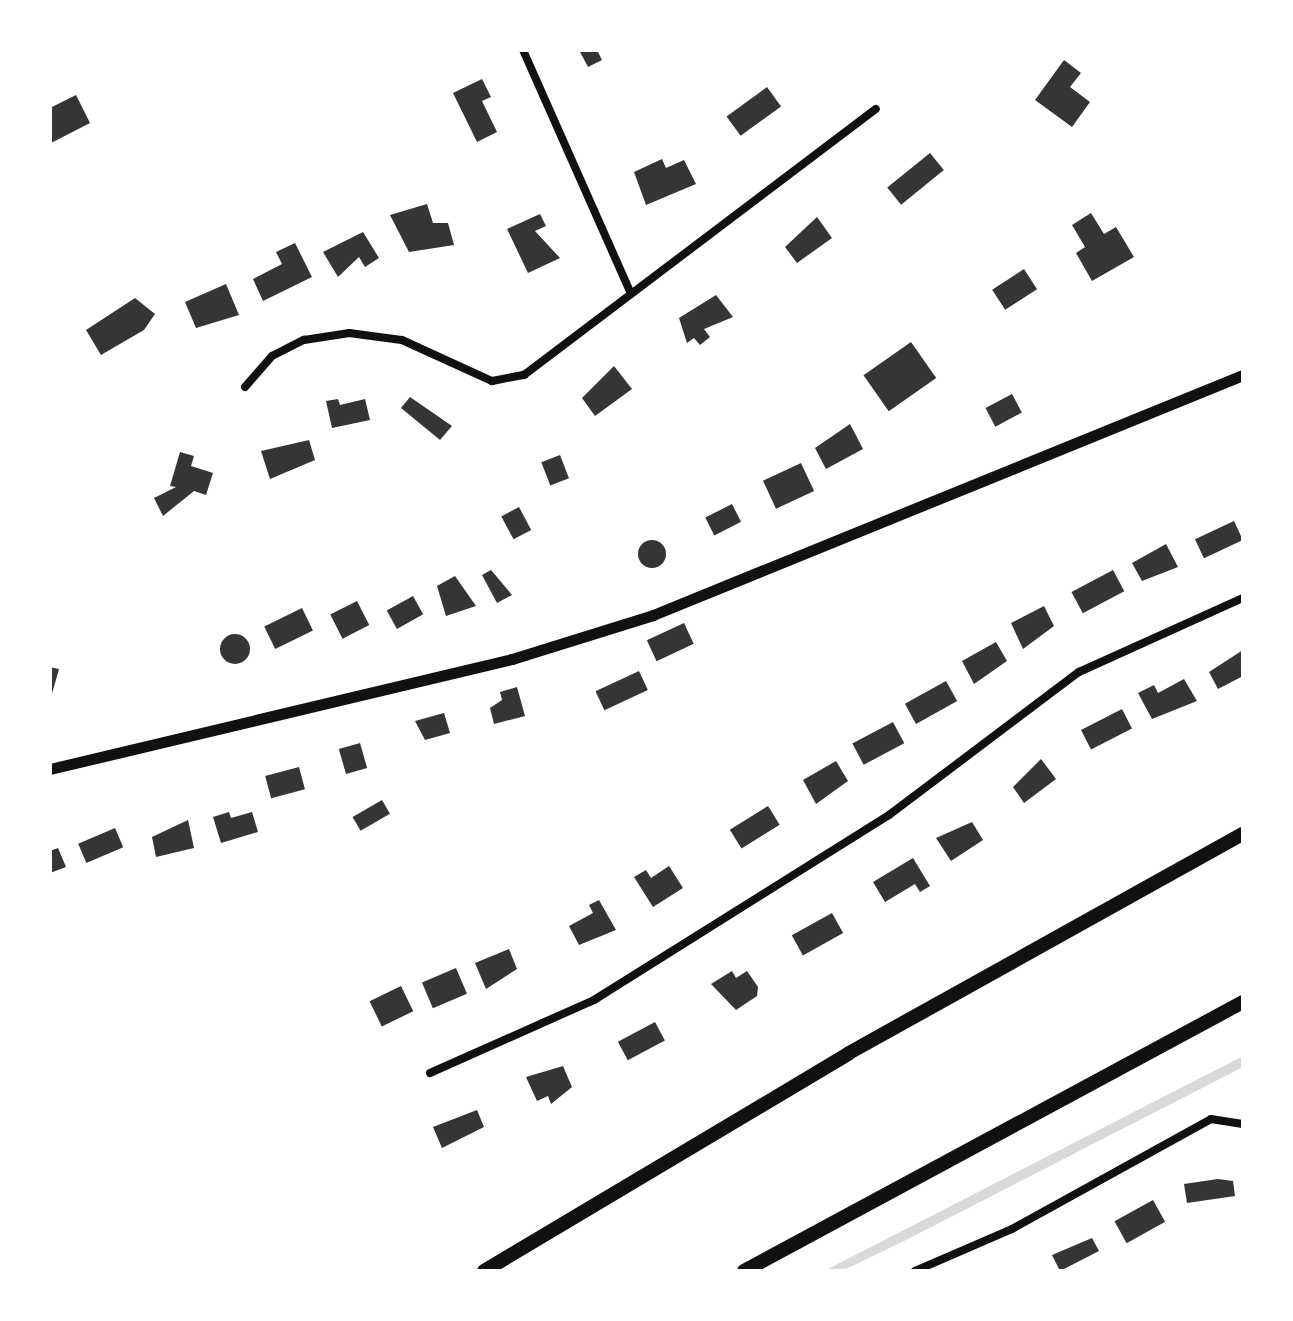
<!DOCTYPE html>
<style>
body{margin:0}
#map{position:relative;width:1293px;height:1321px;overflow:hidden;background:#fff;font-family:"Roboto Condensed",sans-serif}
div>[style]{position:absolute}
.water>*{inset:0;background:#d9d9d9}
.building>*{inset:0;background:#353535;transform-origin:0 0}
.round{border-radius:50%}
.minor>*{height:8px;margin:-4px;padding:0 4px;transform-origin:4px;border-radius:4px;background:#111}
.secondary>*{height:11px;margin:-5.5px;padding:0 5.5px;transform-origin:5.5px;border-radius:5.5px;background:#111}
.motorway>*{height:14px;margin:-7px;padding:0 7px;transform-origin:7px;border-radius:7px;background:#111}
span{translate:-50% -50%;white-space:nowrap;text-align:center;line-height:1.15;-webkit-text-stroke:6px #fff;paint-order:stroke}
.frame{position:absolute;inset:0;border:52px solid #fff;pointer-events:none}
</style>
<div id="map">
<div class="water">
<div style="clip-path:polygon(1243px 1056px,1243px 1067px,906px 1240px,842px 1271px,824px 1271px)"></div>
</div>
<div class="building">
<div style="clip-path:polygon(579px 50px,597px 50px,602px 60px,588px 67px)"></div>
<div style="clip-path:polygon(1064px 60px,1081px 73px,1070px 87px,1090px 102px,1072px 127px,1035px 100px)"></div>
<div style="clip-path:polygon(482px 79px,491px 97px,482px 101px,497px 132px,477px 142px,453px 93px)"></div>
<div style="left:767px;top:87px;width:24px;height:50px;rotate:54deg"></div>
<div style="clip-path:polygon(76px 95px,90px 123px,51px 143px,50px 108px)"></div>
<div style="left:930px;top:153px;width:22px;height:55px;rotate:51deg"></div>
<div style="clip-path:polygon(662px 159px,666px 168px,684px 160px,696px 184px,646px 205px,634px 172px)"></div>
<div style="clip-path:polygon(427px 204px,433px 223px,448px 223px,454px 245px,409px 252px,390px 215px)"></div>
<div style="clip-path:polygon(1091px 213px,1104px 234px,1116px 227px,1134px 257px,1092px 281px,1076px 253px,1085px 247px,1072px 225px)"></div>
<div style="clip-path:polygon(540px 214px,546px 226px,535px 231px,560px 258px,528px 273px,507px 229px)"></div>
<div style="clip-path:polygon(817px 217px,832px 238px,797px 263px,785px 247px)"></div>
<div style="clip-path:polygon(363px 232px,379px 258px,365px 267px,359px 257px,338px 277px,323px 252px)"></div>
<div style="clip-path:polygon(295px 243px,312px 277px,263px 301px,253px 279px,282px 264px,276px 252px)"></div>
<div style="left:1024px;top:269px;width:24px;height:38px;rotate:57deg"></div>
<div style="clip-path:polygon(226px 284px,239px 315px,196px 328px,185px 302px)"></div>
<div style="clip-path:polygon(716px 295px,733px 317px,704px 329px,710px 337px,700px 345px,694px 338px,687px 343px,679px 318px)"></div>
<div style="clip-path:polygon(135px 298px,155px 314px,144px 330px,101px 355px,86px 330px)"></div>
<div style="left:911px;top:342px;width:44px;height:58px;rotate:55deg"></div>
<div style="clip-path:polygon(614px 366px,632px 389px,595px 416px,582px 398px)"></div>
<div style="left:1012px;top:394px;width:21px;height:30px;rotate:62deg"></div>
<div style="clip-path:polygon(410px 397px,452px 426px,440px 440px,401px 408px)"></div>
<div style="clip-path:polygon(338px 399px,340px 405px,365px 399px,370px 420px,332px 428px,326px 401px)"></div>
<div style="clip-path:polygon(850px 424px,863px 449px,826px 469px,815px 448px)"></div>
<div style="clip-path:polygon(309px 440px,315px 460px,270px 479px,261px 451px)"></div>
<div style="clip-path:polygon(180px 452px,194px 456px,191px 466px,213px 473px,206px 495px,194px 491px,163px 516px,154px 498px,176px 487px,170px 486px)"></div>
<div style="left:560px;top:455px;width:25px;height:20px;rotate:69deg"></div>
<div style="left:801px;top:463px;width:31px;height:42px;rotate:65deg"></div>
<div style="left:732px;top:504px;width:20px;height:30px;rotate:63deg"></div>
<div style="left:519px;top:507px;width:26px;height:20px;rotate:62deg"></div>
<div style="left:1234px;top:521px;width:21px;height:43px;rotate:65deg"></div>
<div class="round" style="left:638px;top:540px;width:28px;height:28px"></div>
<div style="clip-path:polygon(1166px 544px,1178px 567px,1142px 581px,1132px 563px)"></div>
<div style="clip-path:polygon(491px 570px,512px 595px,497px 603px,482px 575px)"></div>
<div style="left:1113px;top:570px;width:24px;height:47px;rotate:62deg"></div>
<div style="clip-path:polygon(455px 576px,476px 606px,446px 616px,437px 586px)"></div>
<div style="left:413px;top:596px;width:21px;height:30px;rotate:61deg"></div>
<div style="left:357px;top:601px;width:27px;height:30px;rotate:63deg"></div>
<div style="clip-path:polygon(1044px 606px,1054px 626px,1023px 649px,1011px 623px)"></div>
<div style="left:302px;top:608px;width:25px;height:42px;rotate:64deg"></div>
<div style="left:684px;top:623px;width:23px;height:41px;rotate:65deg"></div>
<div class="round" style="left:220px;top:634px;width:30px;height:30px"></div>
<div style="clip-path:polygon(996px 642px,1007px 661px,974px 684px,962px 661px)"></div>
<div style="clip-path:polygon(1243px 650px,1243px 676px,1218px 689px,1209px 672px)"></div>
<div style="clip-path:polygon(50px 667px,59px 669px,51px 697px,50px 697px)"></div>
<div style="left:639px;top:671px;width:21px;height:48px;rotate:65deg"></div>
<div style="clip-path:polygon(1184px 679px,1197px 701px,1152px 719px,1138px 693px,1154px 685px,1158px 693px)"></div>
<div style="left:946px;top:681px;width:23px;height:47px;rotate:61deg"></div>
<div style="clip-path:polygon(517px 687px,525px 716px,494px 724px,490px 708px,502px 700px,500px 692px)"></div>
<div style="left:1122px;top:709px;width:22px;height:46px;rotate:63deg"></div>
<div style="clip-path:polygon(444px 713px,450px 733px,425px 740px,415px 721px)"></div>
<div style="left:893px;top:722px;width:24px;height:46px;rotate:62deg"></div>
<div style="left:360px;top:743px;width:26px;height:22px;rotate:74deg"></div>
<div style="clip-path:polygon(1041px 759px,1056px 779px,1024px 803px,1013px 787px)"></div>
<div style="clip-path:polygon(836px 761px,848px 781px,816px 804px,803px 780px)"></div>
<div style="left:299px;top:767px;width:23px;height:35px;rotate:75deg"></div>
<div style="left:382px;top:800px;width:16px;height:34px;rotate:60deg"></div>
<div style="left:768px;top:806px;width:22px;height:45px;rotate:58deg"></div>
<div style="clip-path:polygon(229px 812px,231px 818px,252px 812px,258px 832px,221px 843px,213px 817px)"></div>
<div style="clip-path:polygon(188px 820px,194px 848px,156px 857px,152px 837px)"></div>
<div style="clip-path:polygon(972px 822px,983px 840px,951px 861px,936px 838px)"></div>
<div style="left:115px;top:828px;width:21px;height:40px;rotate:67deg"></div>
<div style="clip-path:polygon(58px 848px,66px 867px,50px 873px,50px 851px)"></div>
<div style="clip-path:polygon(913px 858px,930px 886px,920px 892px,915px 884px,885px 902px,873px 882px)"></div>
<div style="clip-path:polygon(669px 866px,683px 888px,653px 907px,634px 877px,646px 870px,651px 878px)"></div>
<div style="clip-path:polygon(599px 900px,616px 930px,579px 945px,569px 926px,593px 913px,589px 905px)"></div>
<div style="left:832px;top:913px;width:23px;height:46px;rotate:61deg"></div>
<div style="clip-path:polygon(509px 949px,517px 969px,486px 989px,475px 963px)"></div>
<div style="left:456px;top:968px;width:28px;height:37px;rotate:67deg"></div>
<div style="clip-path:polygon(732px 971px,736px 978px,747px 971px,758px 987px,757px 996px,736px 1010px,711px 984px)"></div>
<div style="left:401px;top:986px;width:28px;height:35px;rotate:64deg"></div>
<div style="left:655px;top:1022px;width:21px;height:42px;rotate:62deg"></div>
<div style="clip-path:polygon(563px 1066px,572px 1087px,551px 1104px,548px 1096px,537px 1101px,526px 1077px)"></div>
<div style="clip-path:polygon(477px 1110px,484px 1127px,442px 1148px,433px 1127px)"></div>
<div style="clip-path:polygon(1218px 1179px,1233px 1181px,1235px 1196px,1187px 1203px,1184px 1184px)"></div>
<div style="left:1153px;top:1200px;width:25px;height:44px;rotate:61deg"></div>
<div style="clip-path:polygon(1092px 1238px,1099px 1251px,1060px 1271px,1052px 1255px)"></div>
</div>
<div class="minor">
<div style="left:523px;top:50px;width:265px;rotate:66.1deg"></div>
<div style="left:245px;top:387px;width:41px;rotate:-48.9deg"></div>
<div style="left:272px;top:356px;width:36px;rotate:-27deg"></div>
<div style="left:304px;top:340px;width:46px;rotate:-8.8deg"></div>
<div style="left:349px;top:333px;width:53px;rotate:7.5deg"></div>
<div style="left:402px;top:340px;width:99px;rotate:24.5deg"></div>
<div style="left:492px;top:381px;width:33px;rotate:-11deg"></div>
<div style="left:524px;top:375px;width:441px;rotate:-37.1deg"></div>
<div style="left:430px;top:1073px;width:180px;rotate:-24deg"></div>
<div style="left:594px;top:1000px;width:348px;rotate:-32.1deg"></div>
<div style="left:889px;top:815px;width:238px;rotate:-37deg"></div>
<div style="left:1079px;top:672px;width:180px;rotate:-24.3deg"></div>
<div style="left:915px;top:1271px;width:106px;rotate:-23.4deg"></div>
<div style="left:1012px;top:1229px;width:227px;rotate:-28.9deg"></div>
<div style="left:1211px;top:1119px;width:32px;rotate:9deg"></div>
</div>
<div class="secondary">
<div style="left:50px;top:769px;width:475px;rotate:-13.4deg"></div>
<div style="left:512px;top:659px;width:148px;rotate:-17.3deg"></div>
<div style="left:653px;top:615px;width:637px;rotate:-22.14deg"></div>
</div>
<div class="motorway">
<div style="left:484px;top:1271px;width:425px;rotate:-30.8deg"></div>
<div style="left:849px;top:1053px;width:451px;rotate:-29.1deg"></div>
<div style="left:744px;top:1271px;width:567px;rotate:-28.33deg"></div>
</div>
<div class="frame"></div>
</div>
